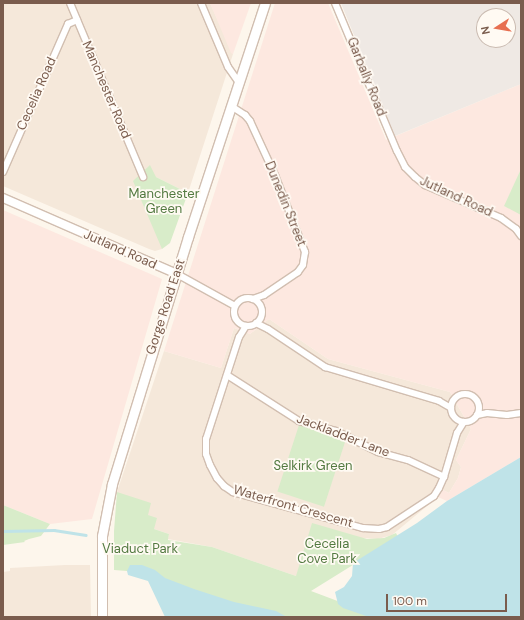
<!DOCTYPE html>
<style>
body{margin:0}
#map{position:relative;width:524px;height:620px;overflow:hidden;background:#fdf6ec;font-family:"DM Sans",sans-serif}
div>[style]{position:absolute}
.residential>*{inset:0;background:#f5e8da}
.commercial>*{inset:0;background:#fde8e0}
.industrial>*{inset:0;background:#efe9e4}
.green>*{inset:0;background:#d8ecc9;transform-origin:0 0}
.water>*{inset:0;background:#bfe3e8}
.stream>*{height:2.5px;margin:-1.25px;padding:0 1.25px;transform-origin:1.25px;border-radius:1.25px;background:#bfe3e8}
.roads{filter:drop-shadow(1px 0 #d1beb0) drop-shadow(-1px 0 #d1beb0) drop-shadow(0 1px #d1beb0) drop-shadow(0 -1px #d1beb0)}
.minor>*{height:6px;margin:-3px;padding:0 3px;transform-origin:3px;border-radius:3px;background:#fff}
.minor>.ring{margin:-3px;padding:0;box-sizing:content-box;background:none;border:6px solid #fff;border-radius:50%}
.tertiary>*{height:8px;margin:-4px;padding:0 4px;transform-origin:4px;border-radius:4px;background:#fff}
.secondary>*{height:9px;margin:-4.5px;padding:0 4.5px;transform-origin:4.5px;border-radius:4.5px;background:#fff}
span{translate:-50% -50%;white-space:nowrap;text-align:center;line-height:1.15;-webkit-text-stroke:3.5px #fffaf3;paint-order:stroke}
.street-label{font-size:13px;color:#7a5c4d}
.park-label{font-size:13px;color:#537a41}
.frame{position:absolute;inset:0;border:4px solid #7a5c4d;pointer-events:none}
.north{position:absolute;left:476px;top:8px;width:40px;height:40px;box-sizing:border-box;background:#fffaf3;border:1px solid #cabbb1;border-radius:50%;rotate:258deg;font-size:11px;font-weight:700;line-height:16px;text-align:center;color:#7a5c4d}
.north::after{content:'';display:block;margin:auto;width:14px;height:18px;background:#e76f51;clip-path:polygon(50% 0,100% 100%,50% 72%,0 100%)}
.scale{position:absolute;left:386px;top:594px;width:121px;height:18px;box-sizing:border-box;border:2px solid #7a5c4d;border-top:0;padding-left:5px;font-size:12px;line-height:14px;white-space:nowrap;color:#7a5c4d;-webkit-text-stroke:3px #fffaf3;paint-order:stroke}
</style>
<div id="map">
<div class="residential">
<div style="clip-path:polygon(3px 3px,210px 3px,233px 54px,188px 193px,156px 177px,162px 249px,155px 251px,149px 249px,3px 186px)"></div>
<div style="clip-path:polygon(269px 319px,328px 359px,450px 392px,471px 429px,456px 460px,461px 467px,458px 478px,449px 493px,443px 490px,438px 497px,392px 535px,378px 539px,363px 538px,296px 576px,212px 547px,168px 539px,169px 534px,154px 529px,148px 515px,117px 492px,164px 351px,221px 368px,234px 328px,250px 334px)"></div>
<div style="clip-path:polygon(65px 565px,90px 565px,91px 617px,3px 617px,3px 572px,10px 571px,10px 568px)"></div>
</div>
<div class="commercial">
<div style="clip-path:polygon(210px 3px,251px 3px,233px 54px,231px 53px)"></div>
<div style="clip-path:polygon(275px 3px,328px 3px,386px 140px,521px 84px,521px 457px,447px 501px,438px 497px,443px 490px,449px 493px,458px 478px,461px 467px,456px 460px,471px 429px,450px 392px,328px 359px,269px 319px,250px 334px,234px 328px,221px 368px,164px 351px)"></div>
<div style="clip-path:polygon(3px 210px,162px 279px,92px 519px,50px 524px,3px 505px)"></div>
</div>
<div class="industrial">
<div style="clip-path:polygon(evenodd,341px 3px,521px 3px,521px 84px,395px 136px,341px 3px,484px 16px,508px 16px,508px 40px,484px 40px,484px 16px)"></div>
</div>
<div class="green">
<div style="clip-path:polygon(150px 165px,156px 177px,188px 193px,170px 243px,162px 249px,133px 181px)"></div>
<div style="clip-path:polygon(521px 169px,521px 215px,504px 206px)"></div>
<div style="left:299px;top:425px;width:49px;height:70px;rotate:18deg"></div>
<div style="clip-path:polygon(117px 492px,151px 503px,148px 515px,157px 518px,154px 529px,169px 534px,168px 540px,212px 547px,296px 576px,312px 523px,367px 539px,384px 538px,396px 533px,398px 537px,311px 591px,380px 617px,272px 617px,127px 571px,114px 570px,114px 531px)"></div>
<div style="clip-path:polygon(3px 505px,50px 524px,41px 536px,29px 539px,24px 541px,25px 542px,3px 545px)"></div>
</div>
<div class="water">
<div style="clip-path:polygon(521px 457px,521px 617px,369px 617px,343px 608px,338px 604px,335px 592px,344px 587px,352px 576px,353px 563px,417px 523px,447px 501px)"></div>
<div style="clip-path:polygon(130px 565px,142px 565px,155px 570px,165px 578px,194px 589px,234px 602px,276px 611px,287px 617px,165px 617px,148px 581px,128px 575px,127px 571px)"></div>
</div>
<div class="stream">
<div style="left:3px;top:531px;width:51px;rotate:-1.1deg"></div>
<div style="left:54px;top:530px;width:32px;rotate:9deg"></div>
</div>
<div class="roads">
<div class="minor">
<div style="left:70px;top:3px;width:189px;rotate:67.2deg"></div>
<div style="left:201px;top:3px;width:69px;rotate:67.1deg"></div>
<div style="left:228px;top:67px;width:19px;rotate:55deg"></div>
<div style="left:335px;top:3px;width:160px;rotate:67.3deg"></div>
<div style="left:397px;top:151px;width:18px;rotate:63deg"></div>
<div style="left:405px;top:167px;width:14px;rotate:45deg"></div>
<div style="left:415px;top:177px;width:13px;rotate:39deg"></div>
<div style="left:425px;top:185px;width:83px;rotate:23.5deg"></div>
<div style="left:501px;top:218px;width:19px;rotate:36deg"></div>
<div style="left:516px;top:229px;width:9px;rotate:54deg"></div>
<div style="left:231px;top:106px;width:17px;rotate:33deg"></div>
<div style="left:245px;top:115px;width:8px;rotate:50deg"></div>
<div style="left:250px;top:121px;width:60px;rotate:65.2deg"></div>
<div style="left:275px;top:175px;width:83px;rotate:68.7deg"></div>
<div style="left:305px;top:252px;width:13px;rotate:99deg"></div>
<div style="left:303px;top:265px;width:9px;rotate:126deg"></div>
<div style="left:298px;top:272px;width:41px;rotate:145.9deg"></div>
<div style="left:264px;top:295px;width:12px;rotate:160deg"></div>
<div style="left:3px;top:172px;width:162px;rotate:-66.3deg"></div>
<div style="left:68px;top:24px;width:10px;rotate:-24deg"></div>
<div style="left:177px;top:274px;width:66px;rotate:28.9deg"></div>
<div class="ring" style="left:234px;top:298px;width:22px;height:22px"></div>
<div style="left:256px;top:323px;width:13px;rotate:27deg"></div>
<div style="left:268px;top:329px;width:69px;rotate:33.7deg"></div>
<div style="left:325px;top:367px;width:119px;rotate:16.6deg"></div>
<div style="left:439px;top:401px;width:14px;rotate:30deg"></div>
<div style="left:246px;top:326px;width:13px;rotate:122deg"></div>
<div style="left:239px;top:337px;width:107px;rotate:107.9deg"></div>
<div style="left:206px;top:439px;width:15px;rotate:90deg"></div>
<div style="left:206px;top:454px;width:12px;rotate:70deg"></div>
<div style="left:210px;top:465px;width:15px;rotate:62deg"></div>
<div style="left:217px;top:478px;width:11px;rotate:49deg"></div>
<div style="left:224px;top:486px;width:11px;rotate:34deg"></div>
<div style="left:233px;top:492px;width:135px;rotate:15.5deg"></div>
<div style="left:363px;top:528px;width:16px;rotate:4deg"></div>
<div style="left:379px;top:529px;width:8px;rotate:-14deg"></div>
<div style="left:387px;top:527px;width:56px;rotate:-33.4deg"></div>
<div style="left:434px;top:496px;width:9px;rotate:-58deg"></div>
<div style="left:439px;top:488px;width:12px;rotate:-66deg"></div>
<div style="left:444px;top:477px;width:46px;rotate:-73.5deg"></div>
<div style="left:457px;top:433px;width:13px;rotate:-58deg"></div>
<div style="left:227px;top:375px;width:85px;rotate:32.6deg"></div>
<div style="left:299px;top:421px;width:38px;rotate:15deg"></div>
<div style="left:336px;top:431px;width:47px;rotate:26.6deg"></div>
<div style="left:378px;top:452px;width:31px;rotate:15deg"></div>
<div style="left:408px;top:460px;width:40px;rotate:25deg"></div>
<div class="ring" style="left:451px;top:394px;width:22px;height:22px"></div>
<div style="left:477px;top:415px;width:10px;rotate:-11deg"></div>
<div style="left:487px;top:413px;width:20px;rotate:6deg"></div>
<div style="left:507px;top:415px;width:14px;rotate:-8deg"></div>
</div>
<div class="tertiary">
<div style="left:3px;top:198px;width:190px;rotate:23.6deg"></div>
</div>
<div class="secondary">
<div style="left:102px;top:617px;width:81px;rotate:-90deg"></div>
<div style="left:102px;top:536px;width:53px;rotate:-79.1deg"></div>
<div style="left:112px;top:484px;width:258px;rotate:-72.9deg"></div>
<div style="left:188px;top:237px;width:246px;rotate:-71.8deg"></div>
</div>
</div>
<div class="street-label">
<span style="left:366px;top:77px;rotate:68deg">Garbally Road</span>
<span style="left:106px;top:90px;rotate:67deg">Manchester Road</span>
<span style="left:37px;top:94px;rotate:-66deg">Cecelia Road</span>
<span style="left:456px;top:197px;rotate:25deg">Jutland Road</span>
<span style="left:285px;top:204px;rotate:68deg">Dunedin Street</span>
<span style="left:120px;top:250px;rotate:24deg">Jutland Road</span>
<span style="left:166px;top:307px;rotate:-72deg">Gorge Road East</span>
<span style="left:343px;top:436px;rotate:21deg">Jackladder Lane</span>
<span style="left:293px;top:507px;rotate:16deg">Waterfront Crescent</span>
</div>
<div class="park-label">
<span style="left:164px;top:202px">Manchester<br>Green</span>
<span style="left:313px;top:466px">Selkirk Green</span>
<span style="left:327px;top:552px">Cecelia<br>Cove Park</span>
<span style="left:140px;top:549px">Viaduct Park</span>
</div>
<div class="frame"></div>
<div class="north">N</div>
<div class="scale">100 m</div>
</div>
